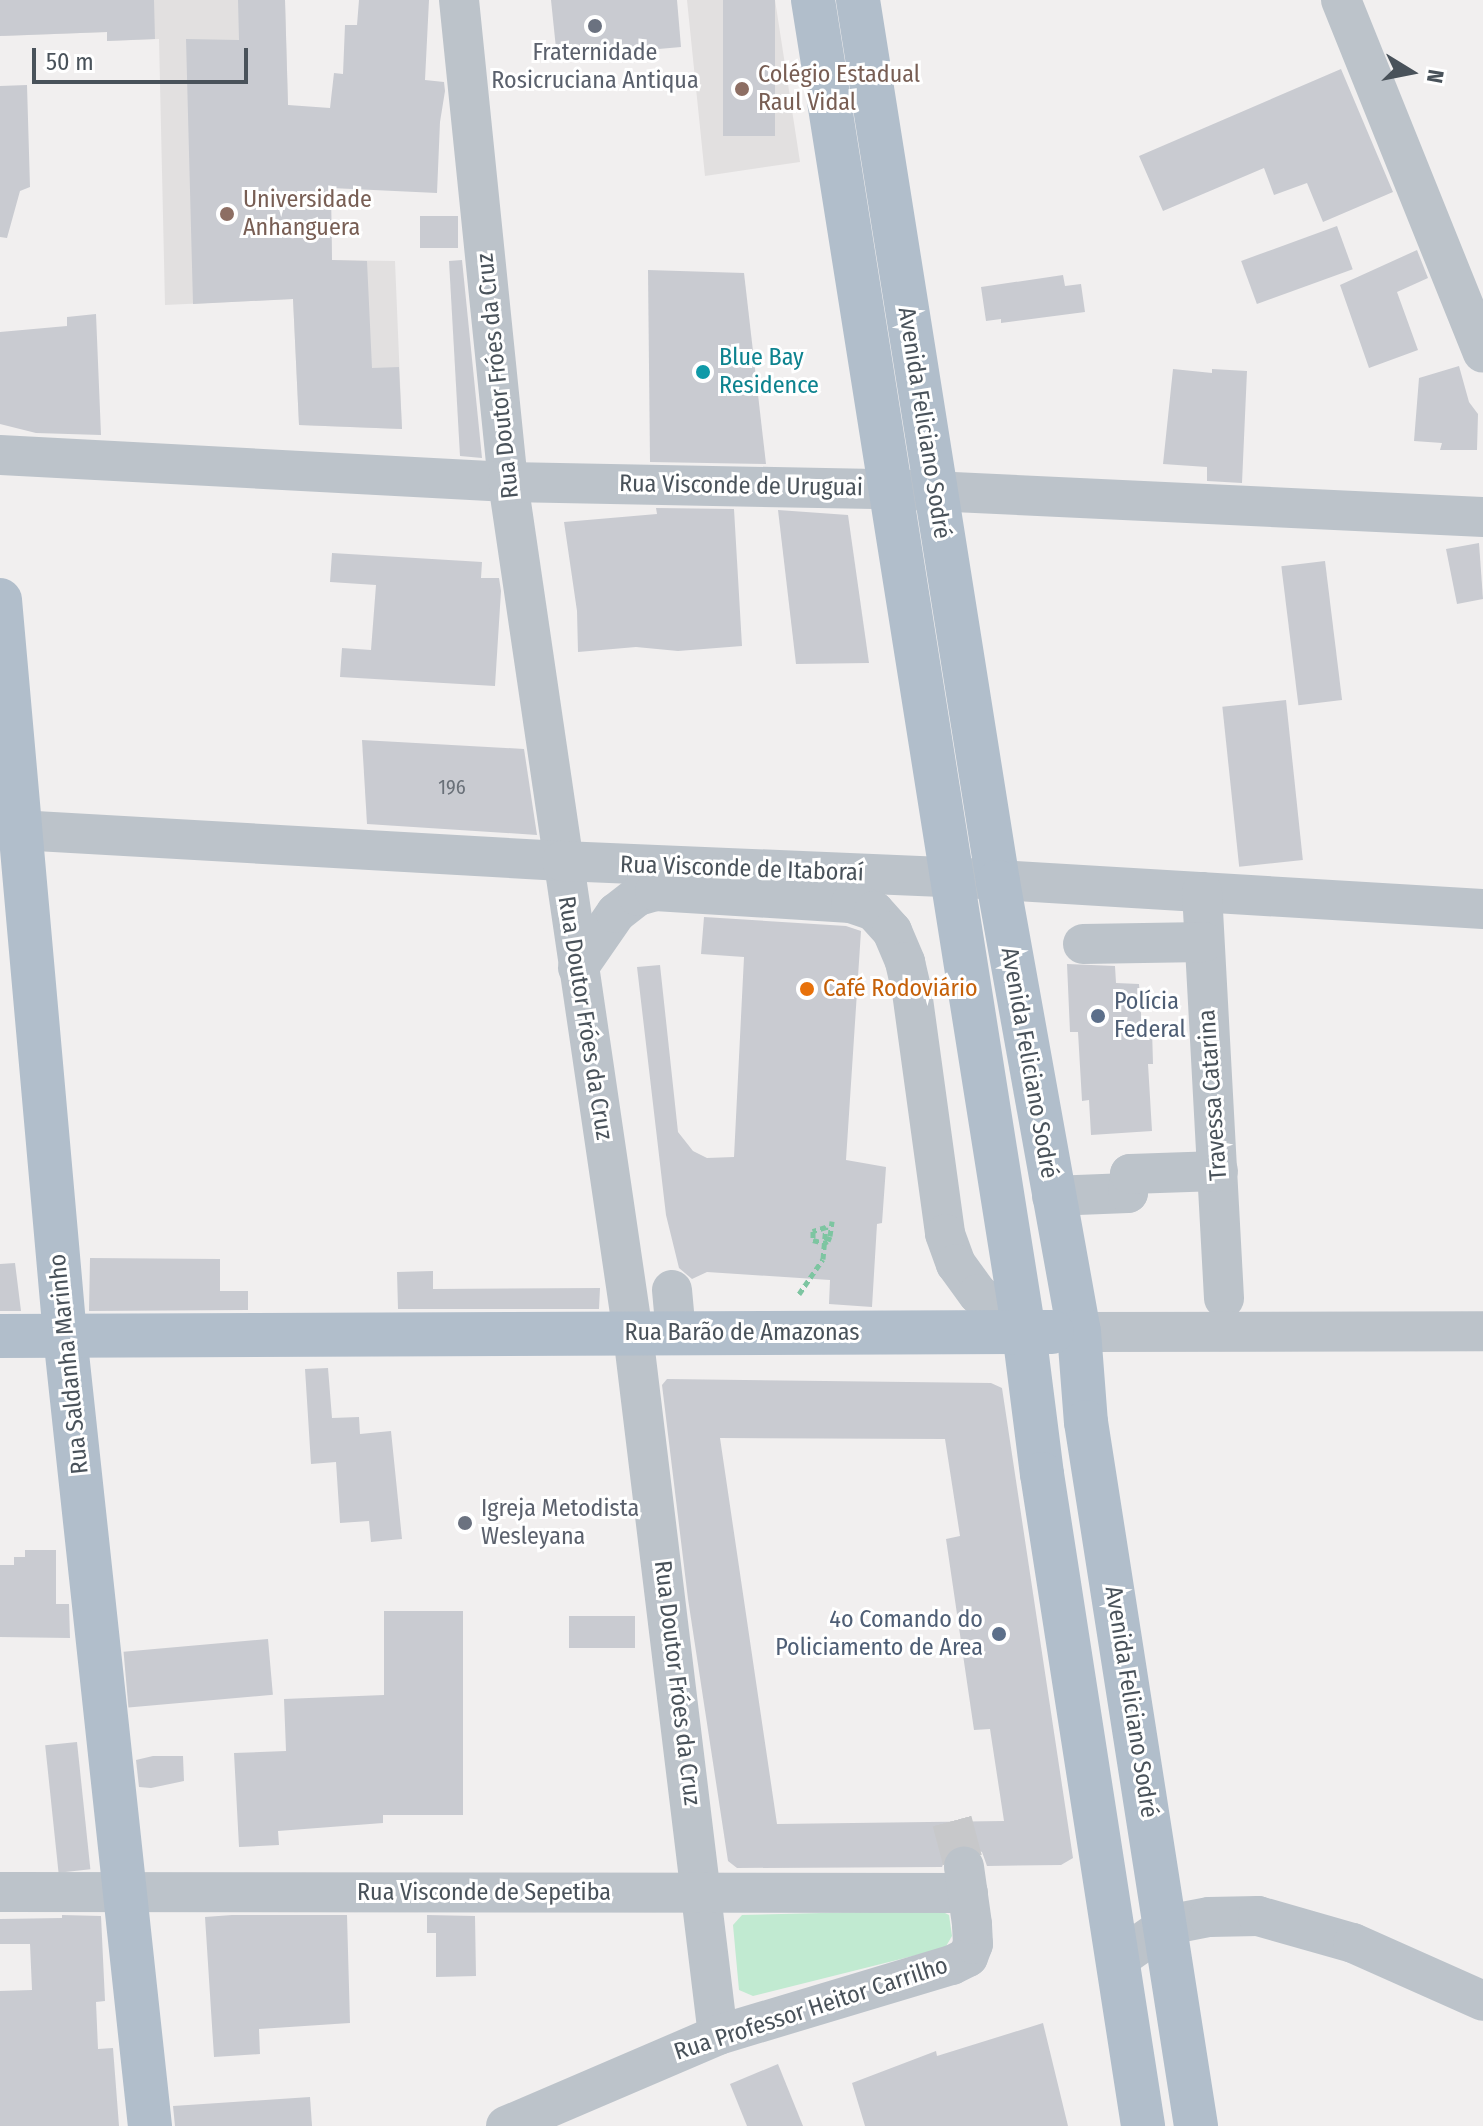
<!DOCTYPE html>
<meta charset="utf-8">
<style>
body{margin:0}
#map{position:relative;width:1483px;height:2126px;overflow:hidden;background:#f1efef;font-family:"Fira Sans Condensed",sans-serif}
div>[style]{position:absolute}
.education>*{inset:0;background:#e2e0e0}
.green>*{inset:0;background:#c1ead1}
.building>*{inset:0;background:#c9cbd1;transform-origin:0 0}
.minor-tunnel>*{height:40px;margin-top:-20px;transform-origin:0;background:repeating-linear-gradient(90deg,#c7c8ca 0 40px,transparent 0 60px)}
.path>*{height:5px;margin-top:-2.5px;transform-origin:0;background:repeating-linear-gradient(90deg,#7dc5a1 0 6px,transparent 0 10px)}
.minor>*{height:40px;margin:-20px;padding:0 20px;transform-origin:20px;border-radius:20px;background:#bcc3ca}
.major>*{height:44px;margin:-22px;padding:0 22px;transform-origin:22px;border-radius:22px;background:#b1becb}
.dots>*{width:22px;height:22px;translate:-50% -50%;box-sizing:border-box;border:4px solid #fff;border-radius:50%}
span{translate:-50% -50%;white-space:nowrap;text-align:center;line-height:1.15;-webkit-text-stroke:6px #fff;paint-order:stroke}
.number-label{font-size:20px;color:#697078}
.number-label span{-webkit-text-stroke-width:0}
.worship-label{font-size:24px;color:#5b616d}
.left{translate:0 -50%;text-align:left}
.education-label{font-size:24px;color:#785e54}
.culture-label{font-size:24px;color:#0d838f}
.street-label{font-size:24px;color:#49525a}
.food-label{font-size:24px;color:#c56008}
.service-label{font-size:24px;color:#4e5e75}
.right{translate:-100% -50%;text-align:right}
.north{position:absolute;left:1371px;top:32px;width:80px;height:80px;-webkit-text-stroke:6px #fff;paint-order:stroke;rotate:100deg;font-size:22px;font-weight:700;line-height:32px;text-align:center;color:#49525a}
.north::after{content:'';display:block;margin:auto;width:28px;height:36px;background:#49525a;clip-path:polygon(50% 0,100% 100%,50% 72%,0 100%)}
.scale{position:absolute;left:32px;top:48px;width:216px;height:36px;box-sizing:border-box;border:4px solid #49525a;border-top:0;padding-left:10px;font-size:24px;line-height:28px;white-space:nowrap;color:#49525a;-webkit-text-stroke:6px #fff;paint-order:stroke}
</style>
<div id="map">
<div class="education">
<div style="clip-path:polygon(2px 0,285px 0,288px 105px,331px 213px,332px 260px,395px 261px,402px 429px,299px 425px,293px 299px,165px 305px,159px 39px,107px 41px,107px 32px,3px 36px)"></div>
<div style="clip-path:polygon(687px 0,775px 0,800px 162px,705px 176px)"></div>
</div>
<div class="green">
<div style="clip-path:polygon(939px 1910px,949px 1915px,952px 1936px,945px 1948px,753px 1996px,739px 1990px,733px 1925px,742px 1915px)"></div>
</div>
<div class="building">
<div style="clip-path:polygon(0 0,154px 0,155px 39px,107px 41px,107px 32px,0 36px)"></div>
<div style="clip-path:polygon(238px 0,285px 0,288px 105px,330px 108px,334px 73px,343px 74px,345px 25px,357px 25px,359px 0,429px 0,425px 80px,444px 82px,445px 91px,440px 122px,437px 193px,331px 188px,332px 260px,367px 261px,372px 368px,399px 367px,402px 429px,299px 425px,293px 299px,193px 304px,186px 39px,239px 40px)"></div>
<div style="clip-path:polygon(551px 0,677px 0,681px 47px,557px 58px)"></div>
<div style="left:723px;top:0;width:52px;height:136px"></div>
<div style="clip-path:polygon(1341px 69px,1393px 192px,1323px 222px,1307px 183px,1274px 195px,1264px 168px,1163px 211px,1139px 156px)"></div>
<div style="clip-path:polygon(27px 85px,30px 187px,20px 191px,7px 238px,0 237px,0 86px)"></div>
<div style="left:420px;top:216px;width:38px;height:32px"></div>
<div style="left:1337px;top:226px;width:46px;height:102px;rotate:70deg"></div>
<div style="clip-path:polygon(1417px 250px,1428px 278px,1397px 292px,1418px 350px,1369px 368px,1340px 285px)"></div>
<div style="clip-path:polygon(462px 260px,482px 458px,460px 456px,449px 261px)"></div>
<div style="clip-path:polygon(648px 270px,744px 273px,766px 464px,650px 462px)"></div>
<div style="clip-path:polygon(1063px 275px,1065px 286px,1081px 284px,1085px 312px,1001px 323px,1001px 319px,986px 321px,981px 287px)"></div>
<div style="clip-path:polygon(96px 314px,101px 435px,36px 433px,0 424px,0 332px,67px 326px,67px 317px)"></div>
<div style="clip-path:polygon(1459px 366px,1469px 402px,1478px 414px,1477px 450px,1440px 450px,1442px 443px,1414px 441px,1419px 378px)"></div>
<div style="clip-path:polygon(1173px 369px,1212px 373px,1212px 369px,1247px 371px,1242px 483px,1207px 481px,1207px 467px,1163px 464px)"></div>
<div style="clip-path:polygon(656px 508px,734px 509px,742px 646px,678px 651px,636px 647px,578px 652px,577px 611px,564px 522px,657px 514px)"></div>
<div style="clip-path:polygon(778px 510px,848px 515px,869px 663px,796px 664px)"></div>
<div style="clip-path:polygon(1479px 543px,1483px 599px,1457px 604px,1446px 549px)"></div>
<div style="clip-path:polygon(332px 553px,482px 562px,481px 578px,499px 578px,501px 591px,495px 686px,340px 677px,342px 648px,371px 650px,376px 585px,330px 582px)"></div>
<div style="left:1325px;top:561px;width:140px;height:44px;rotate:83deg"></div>
<div style="left:1286px;top:700px;width:161px;height:64px;rotate:84deg"></div>
<div style="clip-path:polygon(362px 740px,524px 749px,537px 835px,367px 824px)"></div>
<div style="clip-path:polygon(704px 917px,846px 926px,861px 931px,846px 1160px,886px 1167px,882px 1223px,877px 1224px,872px 1307px,829px 1304px,830px 1280px,707px 1272px,692px 1279px,679px 1268px,666px 1215px,637px 967px,660px 965px,678px 1132px,693px 1151px,707px 1158px,734px 1157px,744px 957px,701px 954px)"></div>
<div style="clip-path:polygon(1067px 964px,1115px 966px,1116px 983px,1139px 984px,1142px 1028px,1152px 1029px,1153px 1064px,1148px 1064px,1152px 1131px,1091px 1135px,1089px 1100px,1082px 1101px,1078px 1032px,1070px 1032px)"></div>
<div style="clip-path:polygon(90px 1258px,220px 1259px,220px 1291px,248px 1291px,248px 1310px,89px 1311px)"></div>
<div style="clip-path:polygon(15px 1263px,21px 1311px,0 1311px,0 1264px)"></div>
<div style="clip-path:polygon(433px 1271px,433px 1289px,600px 1288px,599px 1309px,398px 1309px,397px 1272px)"></div>
<div style="clip-path:polygon(328px 1368px,332px 1418px,359px 1417px,360px 1434px,391px 1431px,402px 1539px,371px 1542px,369px 1521px,340px 1523px,336px 1462px,311px 1464px,305px 1369px)"></div>
<div style="clip-path:polygon(evenodd,667px 1379px,991px 1383px,1002px 1388px,1073px 1858px,1061px 1865px,987px 1866px,982px 1852px,962px 1844px,949px 1849px,942px 1867px,737px 1868px,728px 1861px,688px 1599px,662px 1385px,667px 1379px,720px 1438px,945px 1439px,960px 1536px,946px 1539px,974px 1730px,990px 1729px,1004px 1821px,777px 1824px,720px 1438px)"></div>
<div style="clip-path:polygon(25px 1550px,56px 1550px,56px 1604px,69px 1604px,70px 1638px,0 1637px,0 1565px,14px 1565px,14px 1557px,25px 1557px)"></div>
<div style="clip-path:polygon(384px 1611px,463px 1611px,463px 1815px,383px 1815px,383px 1823px,278px 1831px,279px 1845px,239px 1847px,234px 1753px,286px 1751px,284px 1699px,384px 1695px)"></div>
<div style="left:569px;top:1616px;width:66px;height:32px"></div>
<div style="left:268px;top:1639px;width:56px;height:145px;rotate:85deg"></div>
<div style="left:77px;top:1742px;width:128px;height:32px;rotate:84deg"></div>
<div style="clip-path:polygon(153px 1756px,183px 1756px,184px 1781px,151px 1788px,139px 1787px,136px 1760px)"></div>
<div style="clip-path:polygon(62px 1915px,101px 1916px,105px 2001px,96px 2002px,98px 2049px,113px 2048px,119px 2126px,0 2126px,0 1991px,32px 1990px,30px 1944px,0 1944px,0 1919px,62px 1918px)"></div>
<div style="clip-path:polygon(232px 1915px,347px 1915px,350px 2023px,259px 2029px,260px 2054px,214px 2057px,205px 1917px)"></div>
<div style="clip-path:polygon(427px 1915px,475px 1916px,476px 1976px,436px 1977px,436px 1933px,427px 1933px)"></div>
<div style="clip-path:polygon(1043px 2023px,1068px 2126px,865px 2126px,852px 2083px,936px 2051px,937px 2056px)"></div>
<div style="clip-path:polygon(778px 2064px,803px 2126px,747px 2126px,730px 2084px)"></div>
<div style="clip-path:polygon(310px 2097px,312px 2126px,175px 2126px,173px 2106px)"></div>
</div>
<div class="minor-tunnel">
<div style="left:952px;top:1821px;width:47px;rotate:75.1deg"></div>
</div>
<div class="path">
<div style="left:799px;top:1294px;width:42px;rotate:-55.6deg"></div>
<div style="left:823px;top:1259px;width:32px;rotate:-85deg"></div>
<div style="left:826px;top:1227px;width:14px;rotate:163deg"></div>
<div style="left:813px;top:1231px;width:9px;rotate:90deg"></div>
<div style="left:813px;top:1240px;width:11px;rotate:15deg"></div>
<div style="left:824px;top:1243px;width:4px;rotate:-27deg"></div>
<div style="left:828px;top:1241px;width:5px;rotate:-68deg"></div>
<div style="left:830px;top:1236px;width:15px;rotate:-82deg"></div>
</div>
<div class="minor">
<div style="left:459px;top:0;width:484px;rotate:84.2deg"></div>
<div style="left:508px;top:482px;width:861px;rotate:81.65deg"></div>
<div style="left:633px;top:1334px;width:706px;rotate:83.09deg"></div>
<div style="left:1341px;top:0;width:380px;rotate:68.1deg"></div>
<div style="left:0;top:455px;width:509px;rotate:3.04deg"></div>
<div style="left:508px;top:482px;width:381px;rotate:1.1deg"></div>
<div style="left:889px;top:489px;width:595px;rotate:2.7deg"></div>
<div style="left:0;top:829px;width:563px;rotate:3.26deg"></div>
<div style="left:562px;top:861px;width:387px;rotate:2.4deg"></div>
<div style="left:949px;top:877px;width:535px;rotate:3.43deg"></div>
<div style="left:1202px;top:892px;width:407px;rotate:86.9deg"></div>
<div style="left:1083px;top:944px;width:121px;rotate:-0.9deg"></div>
<div style="left:578px;top:968px;width:67px;rotate:-55.4deg"></div>
<div style="left:616px;top:913px;width:28px;rotate:-38deg"></div>
<div style="left:638px;top:896px;width:18px;rotate:-16deg"></div>
<div style="left:655px;top:891px;width:196px;rotate:3.5deg"></div>
<div style="left:851px;top:903px;width:24px;rotate:19deg"></div>
<div style="left:874px;top:911px;width:27px;rotate:48deg"></div>
<div style="left:892px;top:931px;width:34px;rotate:67deg"></div>
<div style="left:905px;top:962px;width:31px;rotate:77deg"></div>
<div style="left:912px;top:992px;width:244px;rotate:82.2deg"></div>
<div style="left:945px;top:1234px;width:32px;rotate:70deg"></div>
<div style="left:956px;top:1264px;width:37px;rotate:54deg"></div>
<div style="left:978px;top:1294px;width:60px;rotate:39.6deg"></div>
<div style="left:1052px;top:1196px;width:76px;rotate:-2.3deg"></div>
<div style="left:1128px;top:1193px;width:19px;rotate:-84deg"></div>
<div style="left:1130px;top:1174px;width:88px;rotate:-2deg"></div>
<div style="left:672px;top:1290px;width:44px;rotate:84.8deg"></div>
<div style="left:1079px;top:1332px;width:404px;rotate:-0.1deg"></div>
<div style="left:0;top:1892px;width:968px;rotate:0.06deg"></div>
<div style="left:1117px;top:1960px;width:61px;rotate:-35deg"></div>
<div style="left:1167px;top:1925px;width:43px;rotate:-10.8deg"></div>
<div style="left:1209px;top:1917px;width:49px;rotate:-1.2deg"></div>
<div style="left:1258px;top:1916px;width:99px;rotate:15.9deg"></div>
<div style="left:1353px;top:1943px;width:142px;rotate:24deg"></div>
<div style="left:506px;top:2126px;width:231px;rotate:-23.2deg"></div>
<div style="left:718px;top:2035px;width:244px;rotate:-16.7deg"></div>
<div style="left:952px;top:1965px;width:18px;rotate:-27deg"></div>
<div style="left:968px;top:1957px;width:14px;rotate:-69deg"></div>
<div style="left:973px;top:1944px;width:20px;rotate:-93deg"></div>
<div style="left:972px;top:1924px;width:58px;rotate:-98deg"></div>
</div>
<div class="major">
<div style="left:813px;top:0;width:1349px;rotate:81deg"></div>
<div style="left:1024px;top:1332px;width:143px;rotate:82.8deg"></div>
<div style="left:1042px;top:1474px;width:660px;rotate:81.19deg"></div>
<div style="left:858px;top:0;width:893px;rotate:80.98deg"></div>
<div style="left:998px;top:882px;width:457px;rotate:79.8deg"></div>
<div style="left:1079px;top:1332px;width:90px;rotate:85.6deg"></div>
<div style="left:1086px;top:1422px;width:713px;rotate:81.12deg"></div>
<div style="left:0;top:600px;width:738px;rotate:84.95deg"></div>
<div style="left:65px;top:1335px;width:796px;rotate:83.87deg"></div>
<div style="left:0;top:1336px;width:1052px;rotate:-0.22deg"></div>
</div>
<div class="dots">
<div style="left:595px;top:26px;background:#6b7280"></div>
<div style="left:742px;top:89px;background:#8d6e63"></div>
<div style="left:227px;top:214px;background:#8d6e63"></div>
<div style="left:703px;top:372px;background:#0f9aa8"></div>
<div style="left:807px;top:989px;background:#e8710a"></div>
<div style="left:1098px;top:1016px;background:#5c6f8a"></div>
<div style="left:465px;top:1523px;background:#6b7280"></div>
<div style="left:999px;top:1634px;background:#5c6f8a"></div>
</div>
<div class="number-label">
<span style="left:452px;top:787px">196</span>
</div>
<div class="worship-label">
<span style="left:595px;top:67px">Fraternidade<br>Rosicruciana Antiqua</span>
<span class="left" style="left:481px;top:1523px">Igreja Metodista<br>Wesleyana</span>
</div>
<div class="education-label">
<span class="left" style="left:758px;top:89px">Colégio Estadual<br>Raul Vidal</span>
<span class="left" style="left:243px;top:214px">Universidade<br>Anhanguera</span>
</div>
<div class="culture-label">
<span class="left" style="left:719px;top:372px">Blue Bay<br>Residence</span>
</div>
<div class="street-label">
<span style="left:498px;top:376px;rotate:-96deg">Rua Doutor Fróes da Cruz</span>
<span style="left:924px;top:423px;rotate:81deg">Avenida Feliciano Sodré</span>
<span style="left:741px;top:486px;rotate:1deg">Rua Visconde de Uruguai</span>
<span style="left:742px;top:869px;rotate:2deg">Rua Visconde de Itaboraí</span>
<span style="left:585px;top:1018px;rotate:81deg">Rua Doutor Fróes da Cruz</span>
<span style="left:1029px;top:1063px;rotate:80deg">Avenida Feliciano Sodré</span>
<span style="left:1213px;top:1095px;rotate:-94deg">Travessa Catarina</span>
<span style="left:742px;top:1333px">Rua Barão de Amazonas</span>
<span style="left:69px;top:1364px;rotate:-96deg">Rua Saldanha Marinho</span>
<span style="left:677px;top:1683px;rotate:83deg">Rua Doutor Fróes da Cruz</span>
<span style="left:1131px;top:1702px;rotate:81deg">Avenida Feliciano Sodré</span>
<span style="left:484px;top:1893px">Rua Visconde de Sepetiba</span>
<span style="left:811px;top:2009px;rotate:-18deg">Rua Professor Heitor Carrilho</span>
</div>
<div class="food-label">
<span class="left" style="left:823px;top:989px">Café Rodoviário</span>
</div>
<div class="service-label">
<span class="left" style="left:1114px;top:1016px">Polícia<br>Federal</span>
<span class="right" style="left:983px;top:1634px">4o Comando do<br>Policiamento de Area</span>
</div>
<div class="north">N</div>
<div class="scale">50 m</div>
</div>
